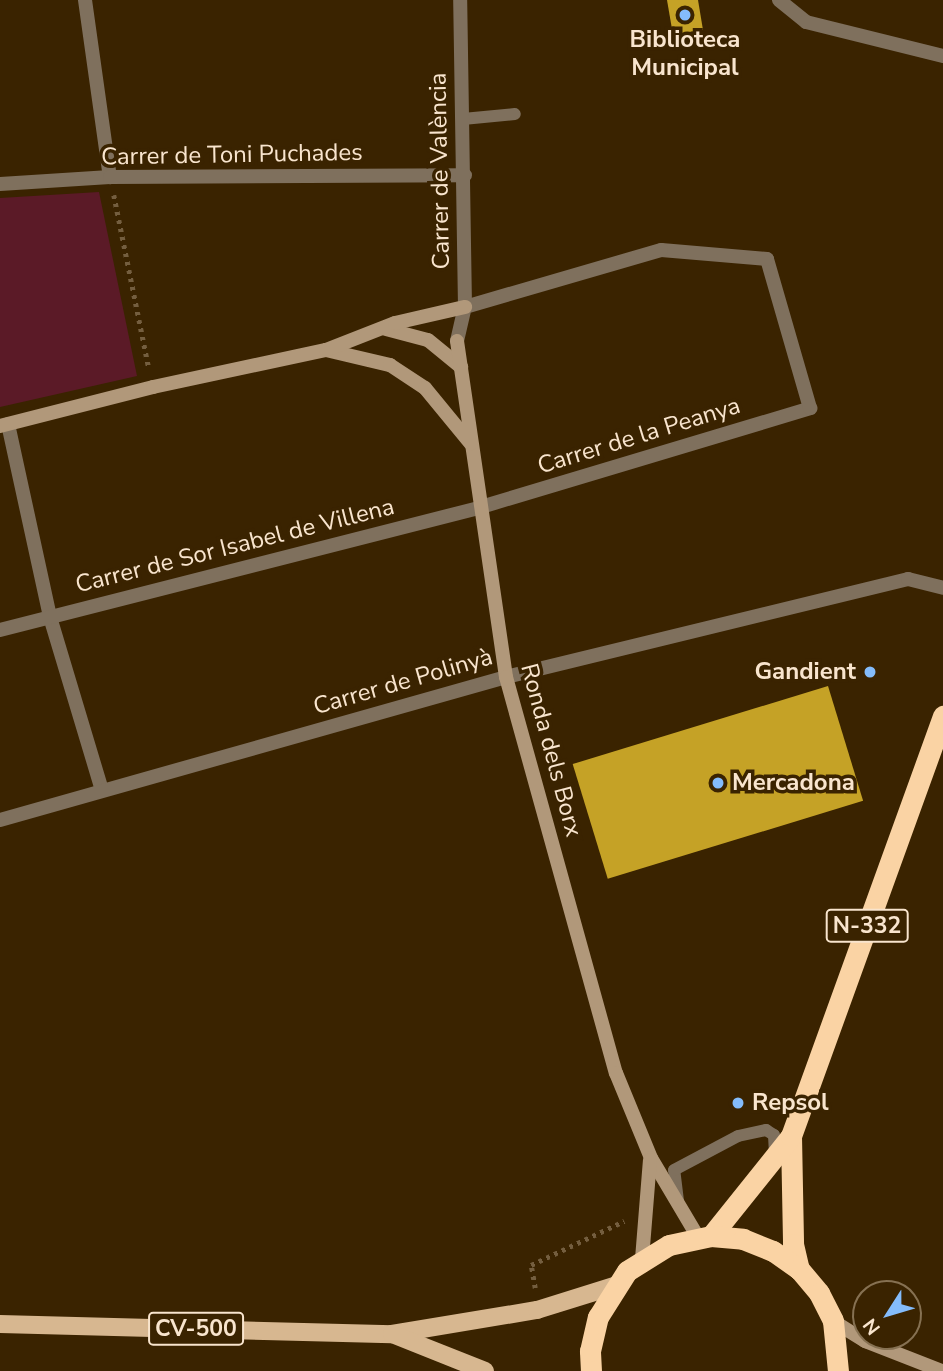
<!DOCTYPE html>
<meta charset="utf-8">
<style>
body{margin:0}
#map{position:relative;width:943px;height:1371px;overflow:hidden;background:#3a2300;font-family:"Nunito Sans",sans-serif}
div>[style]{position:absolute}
.green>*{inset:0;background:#5b1a27}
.building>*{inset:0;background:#c5a226;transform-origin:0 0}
.path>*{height:4.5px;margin-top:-2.25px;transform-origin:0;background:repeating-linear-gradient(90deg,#745e3f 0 3.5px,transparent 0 8.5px)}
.lane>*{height:12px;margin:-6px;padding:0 6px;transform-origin:6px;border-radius:6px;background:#7f705d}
.street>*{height:14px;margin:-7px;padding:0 7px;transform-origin:7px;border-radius:7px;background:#7f705d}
.secondary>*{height:14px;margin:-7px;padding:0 7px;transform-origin:7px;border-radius:7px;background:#b1987a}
.primary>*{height:18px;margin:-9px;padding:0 9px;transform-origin:9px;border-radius:9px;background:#d7b790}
.highway>*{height:21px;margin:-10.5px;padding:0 10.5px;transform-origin:10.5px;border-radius:10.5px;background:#fad3a4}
.dots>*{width:19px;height:19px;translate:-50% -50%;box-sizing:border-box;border:4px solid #3a2300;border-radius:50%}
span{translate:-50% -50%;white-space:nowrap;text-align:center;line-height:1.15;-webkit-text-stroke:7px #3a2300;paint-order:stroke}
.shield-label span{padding:2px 5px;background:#3a2300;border:2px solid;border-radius:5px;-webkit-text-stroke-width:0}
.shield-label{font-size:23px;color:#f9e5ce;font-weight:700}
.poi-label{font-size:24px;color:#f9e5ce;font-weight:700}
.right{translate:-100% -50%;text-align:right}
.left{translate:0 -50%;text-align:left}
.street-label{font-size:24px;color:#f9e5ce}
.north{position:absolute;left:852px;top:1280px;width:70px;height:70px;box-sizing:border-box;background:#3a2300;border:2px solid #867152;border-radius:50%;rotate:233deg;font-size:19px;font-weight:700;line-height:28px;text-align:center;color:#f9e5ce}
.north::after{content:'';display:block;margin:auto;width:24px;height:32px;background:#84bcfb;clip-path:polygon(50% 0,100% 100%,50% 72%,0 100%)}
</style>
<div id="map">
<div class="green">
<div style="clip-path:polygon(99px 192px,137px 376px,0 407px,0 198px)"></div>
</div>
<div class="building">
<div style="clip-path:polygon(667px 0,698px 0,703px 30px,673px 35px)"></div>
<div style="left:828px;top:686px;width:120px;height:267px;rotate:73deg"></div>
</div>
<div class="path">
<div style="left:114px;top:195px;width:177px;rotate:78.6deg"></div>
<div style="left:535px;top:1288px;width:23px;rotate:-100deg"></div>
<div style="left:531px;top:1265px;width:103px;rotate:-25.3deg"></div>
</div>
<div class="lane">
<div style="left:463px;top:119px;width:52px;rotate:-5.5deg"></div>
<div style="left:678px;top:1201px;width:31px;rotate:-97deg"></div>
<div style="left:674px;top:1170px;width:72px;rotate:-28deg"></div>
<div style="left:738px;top:1136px;width:29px;rotate:-12deg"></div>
<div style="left:766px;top:1130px;width:9px;rotate:32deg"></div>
<div style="left:774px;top:1135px;width:22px;rotate:87deg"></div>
</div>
<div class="street">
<div style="left:85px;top:0;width:179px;rotate:82deg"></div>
<div style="left:779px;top:0;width:35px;rotate:39deg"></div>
<div style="left:806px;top:22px;width:141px;rotate:13.9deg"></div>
<div style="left:0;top:184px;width:110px;rotate:-3.6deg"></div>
<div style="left:110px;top:177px;width:355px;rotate:-0.3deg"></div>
<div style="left:457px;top:341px;width:35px;rotate:-77deg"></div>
<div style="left:465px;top:307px;width:307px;rotate:-90.9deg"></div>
<div style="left:8px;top:424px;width:198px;rotate:77.7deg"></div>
<div style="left:50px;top:617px;width:181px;rotate:73.3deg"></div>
<div style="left:0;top:630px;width:496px;rotate:-14.3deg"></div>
<div style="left:481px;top:507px;width:344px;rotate:-16.7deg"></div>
<div style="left:810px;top:408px;width:155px;rotate:-106.1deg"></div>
<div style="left:767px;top:259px;width:106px;rotate:-175.1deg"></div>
<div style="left:661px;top:250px;width:204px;rotate:163.8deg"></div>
<div style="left:0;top:820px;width:526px;rotate:-15.78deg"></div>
<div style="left:506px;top:677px;width:414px;rotate:-13.7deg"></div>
<div style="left:908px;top:579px;width:36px;rotate:14deg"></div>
</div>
<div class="secondary">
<div style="left:386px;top:329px;width:43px;rotate:14.7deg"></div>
<div style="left:428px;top:340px;width:43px;rotate:39.3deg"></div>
<div style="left:457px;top:341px;width:340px;rotate:81.7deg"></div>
<div style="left:506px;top:677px;width:411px;rotate:74.5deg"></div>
<div style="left:616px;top:1073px;width:92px;rotate:67.6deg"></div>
<div style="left:651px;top:1158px;width:92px;rotate:59.3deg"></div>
<div style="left:326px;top:350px;width:66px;rotate:13.2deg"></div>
<div style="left:390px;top:365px;width:42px;rotate:33.3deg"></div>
<div style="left:425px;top:388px;width:72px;rotate:50.6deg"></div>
<div style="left:0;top:426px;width:158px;rotate:-14.3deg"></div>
<div style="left:153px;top:387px;width:177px;rotate:-12.1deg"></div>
<div style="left:326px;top:350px;width:74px;rotate:-21.4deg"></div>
<div style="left:395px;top:323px;width:72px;rotate:-12.9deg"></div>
<div style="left:642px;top:1259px;width:99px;rotate:-85.4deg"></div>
<div style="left:833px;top:1321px;width:38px;rotate:32deg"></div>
<div style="left:865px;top:1341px;width:83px;rotate:21.3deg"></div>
</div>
<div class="primary">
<div style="left:0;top:1324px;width:392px;rotate:1.5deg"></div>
<div style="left:392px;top:1334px;width:147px;rotate:-9.4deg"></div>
<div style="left:537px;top:1310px;width:81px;rotate:-17.3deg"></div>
<div style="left:392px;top:1334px;width:100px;rotate:21.7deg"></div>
</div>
<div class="highway">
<div style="left:791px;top:1136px;width:108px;rotate:88.9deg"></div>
<div style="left:793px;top:1244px;width:26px;rotate:77deg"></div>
<div style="left:711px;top:1236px;width:128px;rotate:-51.3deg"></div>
<div style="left:791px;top:1136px;width:447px;rotate:-70.1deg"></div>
<div style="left:591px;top:1371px;width:20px;rotate:-93deg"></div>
<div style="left:590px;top:1351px;width:35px;rotate:-77deg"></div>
<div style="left:598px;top:1317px;width:54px;rotate:-57.8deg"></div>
<div style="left:627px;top:1271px;width:49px;rotate:-31.8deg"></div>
<div style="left:669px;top:1245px;width:43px;rotate:-12.1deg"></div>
<div style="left:711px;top:1236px;width:32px;rotate:5deg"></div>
<div style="left:743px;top:1239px;width:32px;rotate:22deg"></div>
<div style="left:773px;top:1251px;width:32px;rotate:35deg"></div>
<div style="left:799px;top:1269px;width:31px;rotate:50deg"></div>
<div style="left:819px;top:1293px;width:31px;rotate:63deg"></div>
<div style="left:833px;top:1321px;width:50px;rotate:84.3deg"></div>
</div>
<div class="dots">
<div style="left:685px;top:15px;background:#84bcfb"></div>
<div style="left:870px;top:672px;background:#84bcfb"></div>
<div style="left:718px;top:783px;background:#84bcfb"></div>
<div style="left:738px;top:1103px;background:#84bcfb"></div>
</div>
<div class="shield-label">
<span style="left:867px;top:926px">N-332</span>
<span style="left:196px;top:1329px">CV-500</span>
</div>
<div class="poi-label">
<span style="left:685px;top:54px">Biblioteca<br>Municipal</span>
<span class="right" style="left:856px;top:672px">Gandient</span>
<span class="left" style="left:732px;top:783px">Mercadona</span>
<span class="left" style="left:752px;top:1103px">Repsol</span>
</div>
<div class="street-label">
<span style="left:232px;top:155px;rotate:-1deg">Carrer de Toni Puchades</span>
<span style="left:440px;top:171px;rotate:-91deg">Carrer de València</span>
<span style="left:639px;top:436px;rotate:-17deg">Carrer de la Peanya</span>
<span style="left:235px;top:546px;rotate:-14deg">Carrer de Sor Isabel de Villena</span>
<span style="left:403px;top:682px;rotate:-16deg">Carrer de Polinyà</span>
<span style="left:551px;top:750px;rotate:75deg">Ronda dels Borx</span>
</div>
<div class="north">N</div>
</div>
